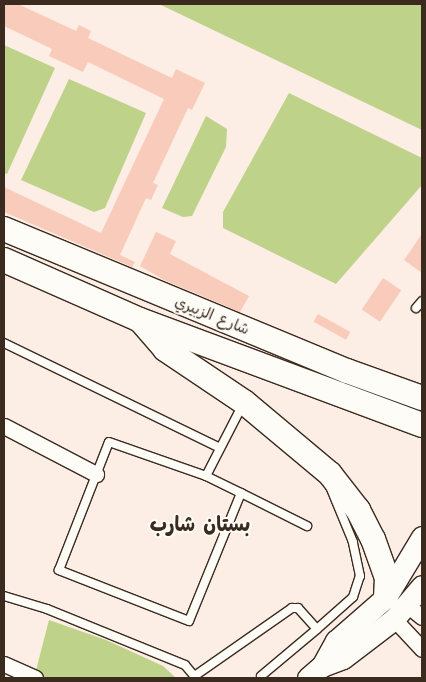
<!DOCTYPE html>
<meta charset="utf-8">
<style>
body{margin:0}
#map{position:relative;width:426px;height:682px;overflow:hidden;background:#fcede5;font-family:"Architects Daughter","Playpen Sans Arabic",sans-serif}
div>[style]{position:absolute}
.green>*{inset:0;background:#bed389}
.building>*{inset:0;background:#f9cbbb;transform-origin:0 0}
.roads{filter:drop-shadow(1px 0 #3b2a1e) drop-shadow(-1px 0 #3b2a1e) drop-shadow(0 1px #3b2a1e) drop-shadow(0 -1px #3b2a1e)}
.lane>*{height:8px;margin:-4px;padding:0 4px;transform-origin:4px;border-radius:4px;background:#fdfcf7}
.street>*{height:15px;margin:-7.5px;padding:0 7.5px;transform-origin:7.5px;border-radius:7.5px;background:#fdfcf7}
.secondary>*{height:21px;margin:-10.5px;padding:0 10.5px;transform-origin:10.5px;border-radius:10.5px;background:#fdfcf7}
.primary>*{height:24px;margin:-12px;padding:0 12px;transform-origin:12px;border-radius:12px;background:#fdfcf7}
span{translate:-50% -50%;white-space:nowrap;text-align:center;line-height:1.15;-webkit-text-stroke:4px #fdfcf7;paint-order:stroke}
.street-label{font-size:15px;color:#3b2a1e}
.district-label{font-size:20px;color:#3b2a1e;font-weight:700}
.frame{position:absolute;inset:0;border:5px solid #3b2a1e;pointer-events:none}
</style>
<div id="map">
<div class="green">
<div style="clip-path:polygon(159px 4px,422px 4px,422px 130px)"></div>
<div style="clip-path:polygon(4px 45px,55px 68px,7px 174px,4px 173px)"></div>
<div style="clip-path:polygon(69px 79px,146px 113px,105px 208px,94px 212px,21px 180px)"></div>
<div style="clip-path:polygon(289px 93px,422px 158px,422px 185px,336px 284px,223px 228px,223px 212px)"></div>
<div style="clip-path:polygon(206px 116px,227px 129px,226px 147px,192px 216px,183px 217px,162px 208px)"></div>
<div style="clip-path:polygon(49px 620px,106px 640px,163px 666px,176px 678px,34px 678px)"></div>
</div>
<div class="building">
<div style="clip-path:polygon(4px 4px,18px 4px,76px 31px,79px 25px,91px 31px,88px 38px,172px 78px,176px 69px,205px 83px,192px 110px,188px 108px,153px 183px,158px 185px,151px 200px,146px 198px,120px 255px,135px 262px,132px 267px,4px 212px,4px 187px,101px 233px,164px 99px,88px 62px,83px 72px,49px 56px,52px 49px,4px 26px)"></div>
<div style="clip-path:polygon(156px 232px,176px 241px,170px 254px,249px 296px,240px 312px,164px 280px,140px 266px)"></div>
<div style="clip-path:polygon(422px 234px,422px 273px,404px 260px)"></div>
<div style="left:383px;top:278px;width:22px;height:38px;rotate:34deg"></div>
<div style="left:318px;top:314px;width:37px;height:9px;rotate:29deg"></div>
</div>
<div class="roads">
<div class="lane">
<div style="left:416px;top:308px;width:9px;rotate:-49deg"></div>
<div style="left:4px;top:343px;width:240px;rotate:25.9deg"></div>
<div style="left:206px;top:476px;width:79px;rotate:-62.8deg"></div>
<div style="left:241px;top:493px;width:138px;rotate:112.1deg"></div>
<div style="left:189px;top:621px;width:140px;rotate:-158.6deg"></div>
<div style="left:59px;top:570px;width:137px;rotate:-68.7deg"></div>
<div style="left:109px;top:442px;width:103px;rotate:19.3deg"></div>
<div style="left:206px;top:476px;width:39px;rotate:26deg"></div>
<div style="left:241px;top:493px;width:74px;rotate:26.6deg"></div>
<div style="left:4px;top:596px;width:45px;rotate:16.8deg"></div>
<div style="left:47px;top:609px;width:149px;rotate:22.1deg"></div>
<div style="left:185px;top:665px;width:17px;rotate:50deg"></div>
<div style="left:196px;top:675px;width:117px;rotate:-34.9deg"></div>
<div style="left:292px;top:608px;width:6px"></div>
<div style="left:298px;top:608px;width:28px;rotate:48deg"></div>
<div style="left:317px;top:629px;width:48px;rotate:-41.6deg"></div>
<div style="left:353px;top:597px;width:22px;rotate:-72deg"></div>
<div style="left:360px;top:576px;width:35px;rotate:-102deg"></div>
<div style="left:353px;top:542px;width:63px;rotate:-112.5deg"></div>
<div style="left:261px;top:676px;width:73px;rotate:-40deg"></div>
</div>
<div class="street">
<div style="left:4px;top:426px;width:104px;rotate:27.6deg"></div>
<div style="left:407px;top:605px;width:19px;rotate:39deg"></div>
<div style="left:394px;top:619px;width:41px;rotate:47deg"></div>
<div style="left:4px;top:664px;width:34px;rotate:24deg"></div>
</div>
<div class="secondary">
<div style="left:322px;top:666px;width:22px;rotate:-21deg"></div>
<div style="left:343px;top:658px;width:64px;rotate:-37.4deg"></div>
<div style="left:394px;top:619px;width:43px;rotate:-49.7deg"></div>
<div style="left:308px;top:678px;width:18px;rotate:-41deg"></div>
<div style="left:322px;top:666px;width:29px;rotate:-61deg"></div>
<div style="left:336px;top:641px;width:67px;rotate:-41.3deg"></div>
<div style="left:386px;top:597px;width:70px;rotate:-59deg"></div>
</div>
<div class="primary">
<div style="left:4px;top:229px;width:371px;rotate:22.5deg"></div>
<div style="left:347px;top:371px;width:80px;rotate:19.8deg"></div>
<div style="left:4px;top:260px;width:149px;rotate:23.8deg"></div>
<div style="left:140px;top:320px;width:301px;rotate:20.4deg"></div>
<div style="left:141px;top:321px;width:37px;rotate:49deg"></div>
<div style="left:165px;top:349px;width:95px;rotate:33.9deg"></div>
<div style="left:244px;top:402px;width:112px;rotate:39.9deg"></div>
<div style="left:330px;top:474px;width:46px;rotate:52.1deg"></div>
<div style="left:358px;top:510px;width:33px;rotate:63deg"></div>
<div style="left:373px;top:539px;width:41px;rotate:70.3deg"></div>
<div style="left:387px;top:578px;width:19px;rotate:93deg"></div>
</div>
</div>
<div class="street-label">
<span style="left:212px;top:316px;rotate:22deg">شارع الزبيري</span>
</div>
<div class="district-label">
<span style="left:200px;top:525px">بستان شارب</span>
</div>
<div class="frame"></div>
</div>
